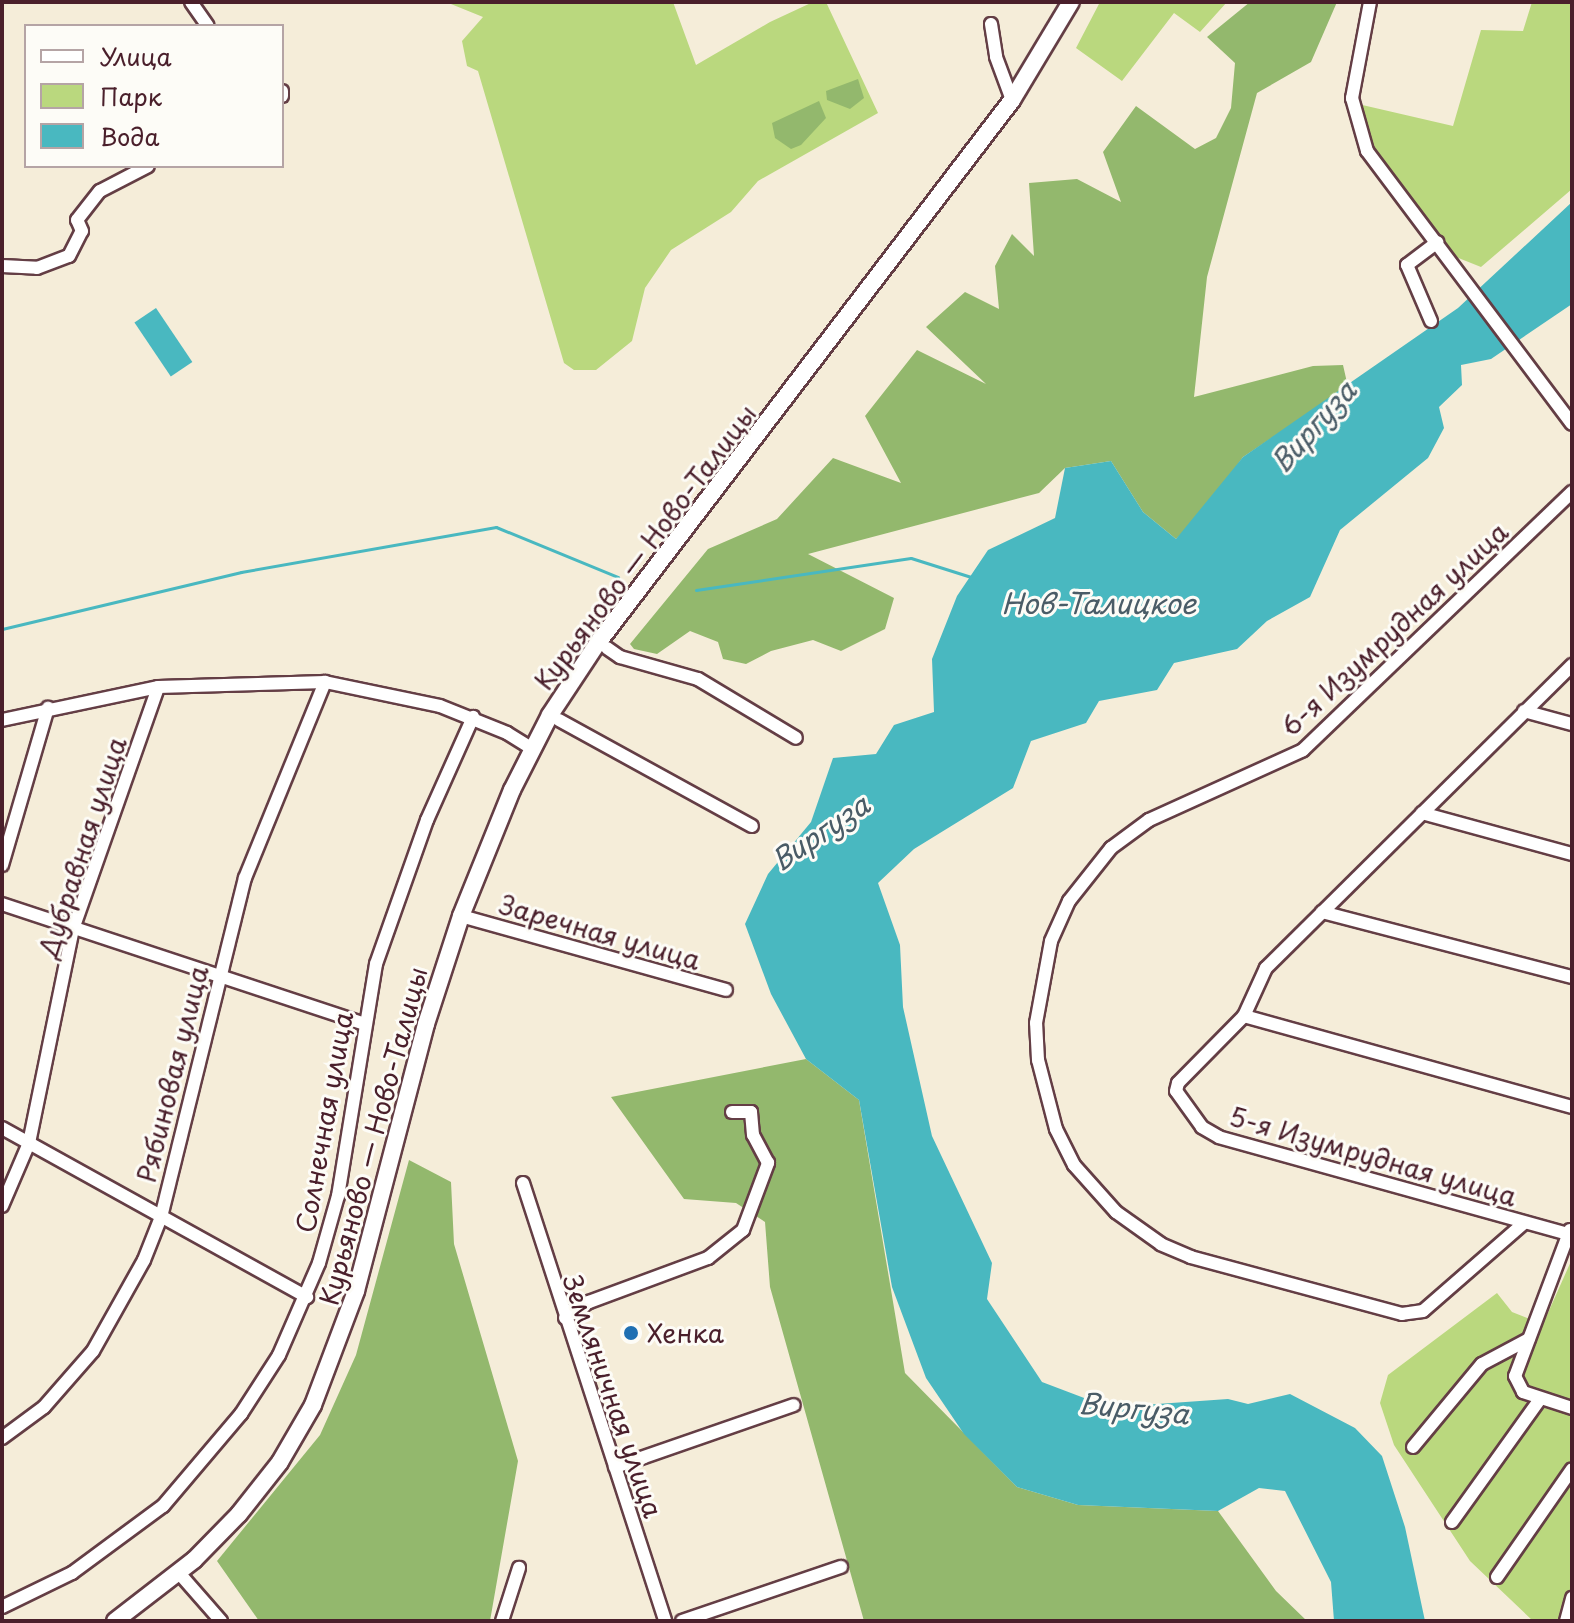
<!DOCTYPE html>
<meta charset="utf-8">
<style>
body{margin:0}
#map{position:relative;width:1574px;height:1623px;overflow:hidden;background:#f5edd9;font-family:"Playpen Sans",sans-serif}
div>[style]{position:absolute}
.green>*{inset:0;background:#bad87e}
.forest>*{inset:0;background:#93b86d}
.water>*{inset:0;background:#49b8c0;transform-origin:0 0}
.stream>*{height:3px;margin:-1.5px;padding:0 1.5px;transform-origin:1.5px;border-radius:1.5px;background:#49b8c0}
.roads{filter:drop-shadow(2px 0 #643e45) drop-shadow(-2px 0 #643e45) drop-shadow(0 2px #643e45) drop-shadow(0 -2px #643e45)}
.minor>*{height:12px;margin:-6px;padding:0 6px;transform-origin:6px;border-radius:6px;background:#fff}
.major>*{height:16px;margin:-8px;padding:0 8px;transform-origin:8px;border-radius:8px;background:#fff}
.dots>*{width:22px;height:22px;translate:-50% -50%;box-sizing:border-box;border:4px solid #fdfcf7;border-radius:50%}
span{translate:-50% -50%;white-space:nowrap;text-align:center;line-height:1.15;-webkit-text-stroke:6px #fdfcf7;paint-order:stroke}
.street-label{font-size:26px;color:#4a1f2b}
.poi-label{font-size:26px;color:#4a1f2b}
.left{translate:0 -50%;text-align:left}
.water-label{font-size:28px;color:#4a5c67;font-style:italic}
.frame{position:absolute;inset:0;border:4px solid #4a1f2b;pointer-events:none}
.legend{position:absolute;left:24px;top:24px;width:260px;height:144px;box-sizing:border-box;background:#fdfcf7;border:2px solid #b5a4a5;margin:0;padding:10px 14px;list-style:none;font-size:24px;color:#4a1f2b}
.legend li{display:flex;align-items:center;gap:16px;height:40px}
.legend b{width:40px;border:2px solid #b5a4a5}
</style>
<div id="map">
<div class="green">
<div style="clip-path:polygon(446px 2px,673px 2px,696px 65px,770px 22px,813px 2px,826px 2px,878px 113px,758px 181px,731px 212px,671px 250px,645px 288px,632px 341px,596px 370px,574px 370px,564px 363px,478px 71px,467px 66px,462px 41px,483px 17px)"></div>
<div style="clip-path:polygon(1100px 2px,1227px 2px,1200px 32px,1174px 13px,1122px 81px,1076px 48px)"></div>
<div style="clip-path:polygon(1532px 2px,1572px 2px,1572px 189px,1481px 267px,1451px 255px,1367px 142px,1358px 104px,1453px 126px,1481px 30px,1523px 31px)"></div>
<div style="clip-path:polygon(1572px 1259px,1572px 1621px,1533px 1621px,1470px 1561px,1394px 1445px,1380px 1403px,1388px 1375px,1497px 1293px,1512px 1312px,1543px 1324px)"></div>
</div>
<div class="forest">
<div style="clip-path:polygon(1250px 2px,1337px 2px,1311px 62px,1257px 93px,1207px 277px,1194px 397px,1313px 366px,1343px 365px,1348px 387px,1243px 457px,1202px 514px,1176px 539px,1143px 512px,1111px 461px,1065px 468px,1039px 493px,808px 554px,894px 598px,885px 629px,841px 651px,813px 640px,771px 651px,746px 664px,723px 659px,718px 642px,690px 631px,657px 654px,634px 649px,630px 644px,708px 549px,777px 519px,833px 458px,901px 483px,865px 416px,917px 350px,986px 384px,926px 327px,965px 292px,999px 309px,995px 266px,1012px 234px,1034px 256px,1029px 183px,1077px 179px,1121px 202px,1103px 152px,1136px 106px,1195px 149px,1216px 138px,1231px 108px,1235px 63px,1207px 37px)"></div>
<div style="clip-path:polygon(858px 79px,864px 98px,850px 109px,827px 100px,826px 91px)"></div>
<div style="clip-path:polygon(819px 101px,826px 118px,801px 145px,791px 149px,775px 138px,772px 123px)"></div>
<div style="clip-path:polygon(806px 1059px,859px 1100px,905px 1373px,1017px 1487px,1078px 1505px,1218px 1511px,1276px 1591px,1307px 1621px,864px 1621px,770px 1287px,765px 1222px,736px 1203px,684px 1199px,611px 1097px)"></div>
<div style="clip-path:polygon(409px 1160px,451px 1182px,454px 1244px,518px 1461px,490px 1621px,259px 1621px,217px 1561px,320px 1435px,356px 1355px)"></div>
</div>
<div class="water">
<div style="clip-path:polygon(1572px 202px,1572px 304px,1491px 359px,1461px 365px,1462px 385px,1439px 407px,1444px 428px,1428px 458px,1340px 530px,1310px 597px,1267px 621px,1237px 649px,1174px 663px,1157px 690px,1099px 701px,1086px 723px,1031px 741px,1013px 788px,914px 849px,878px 883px,900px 945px,903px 1007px,932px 1136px,992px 1263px,987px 1299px,1042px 1382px,1100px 1404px,1129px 1406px,1228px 1399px,1248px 1404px,1290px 1394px,1355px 1428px,1382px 1456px,1405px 1527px,1425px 1621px,1334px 1621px,1331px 1582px,1285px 1491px,1259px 1488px,1218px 1511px,1078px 1505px,1017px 1487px,964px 1434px,926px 1378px,892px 1287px,859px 1100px,806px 1059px,771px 994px,745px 924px,768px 874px,811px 822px,833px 758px,876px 754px,894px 725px,934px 712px,932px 659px,957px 596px,988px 550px,1055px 518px,1065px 468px,1111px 461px,1143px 512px,1176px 539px,1243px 457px,1458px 308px)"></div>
<div style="left:156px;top:308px;width:65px;height:26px;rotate:56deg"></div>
</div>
<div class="stream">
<div style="left:696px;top:590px;width:217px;rotate:-8.5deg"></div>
<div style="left:911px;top:558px;width:63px;rotate:17.6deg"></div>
<div style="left:2px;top:629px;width:246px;rotate:-13.4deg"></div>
<div style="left:241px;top:572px;width:259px;rotate:-10deg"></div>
<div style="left:496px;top:527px;width:132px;rotate:22.3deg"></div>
</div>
<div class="roads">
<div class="minor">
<div style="left:191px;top:2px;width:29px;rotate:55deg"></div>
<div style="left:1370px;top:2px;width:98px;rotate:100.6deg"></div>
<div style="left:1352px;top:98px;width:55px;rotate:74.2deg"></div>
<div style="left:1367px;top:151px;width:341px;rotate:53.1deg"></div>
<div style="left:991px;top:24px;width:33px;rotate:81deg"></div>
<div style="left:996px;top:57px;width:46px;rotate:69.6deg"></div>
<div style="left:282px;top:91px;width:5px;rotate:90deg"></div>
<div style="left:2px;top:266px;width:35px;rotate:3deg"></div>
<div style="left:37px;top:268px;width:34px;rotate:-21deg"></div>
<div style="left:69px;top:256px;width:28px;rotate:-63deg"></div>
<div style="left:82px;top:231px;width:12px;rotate:-114deg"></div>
<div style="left:77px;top:220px;width:37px;rotate:-52deg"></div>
<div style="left:100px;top:191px;width:54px;rotate:-27.5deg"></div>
<div style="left:1431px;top:321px;width:61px;rotate:-113.2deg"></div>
<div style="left:1407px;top:265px;width:38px;rotate:-37deg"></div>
<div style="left:607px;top:648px;width:16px;rotate:35deg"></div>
<div style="left:620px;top:657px;width:81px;rotate:15.8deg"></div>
<div style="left:698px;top:679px;width:114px;rotate:31deg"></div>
<div style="left:1524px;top:711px;width:50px;rotate:15.2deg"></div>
<div style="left:2px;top:720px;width:159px;rotate:-11.9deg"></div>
<div style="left:158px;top:687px;width:167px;rotate:-1.7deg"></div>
<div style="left:325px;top:682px;width:117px;rotate:11.8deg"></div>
<div style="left:440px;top:706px;width:72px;rotate:21.9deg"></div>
<div style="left:507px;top:733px;width:31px;rotate:32deg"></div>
<div style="left:559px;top:720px;width:220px;rotate:28.8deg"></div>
<div style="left:1422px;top:813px;width:156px;rotate:15.3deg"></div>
<div style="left:2px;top:865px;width:164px;rotate:-73.7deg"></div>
<div style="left:2px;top:904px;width:381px;rotate:18.3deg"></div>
<div style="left:1322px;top:912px;width:258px;rotate:14.6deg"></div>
<div style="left:461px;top:916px;width:275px;rotate:15.6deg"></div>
<div style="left:1244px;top:1016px;width:340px;rotate:15.5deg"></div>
<div style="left:2px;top:1128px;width:349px;rotate:29deg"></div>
<div style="left:523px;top:1183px;width:460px;rotate:72deg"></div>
<div style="left:2px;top:1206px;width:69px;rotate:-66.8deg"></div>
<div style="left:29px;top:1143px;width:218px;rotate:-78.4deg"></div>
<div style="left:73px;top:929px;width:256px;rotate:-70.6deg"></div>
<div style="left:1524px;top:1223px;width:134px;rotate:138.9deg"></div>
<div style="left:1423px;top:1311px;width:21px;rotate:172deg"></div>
<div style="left:1402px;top:1314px;width:219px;rotate:-164.9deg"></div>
<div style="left:1191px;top:1257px;width:33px;rotate:-157deg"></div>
<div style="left:1161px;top:1244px;width:55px;rotate:-144.6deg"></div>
<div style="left:1116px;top:1212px;width:63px;rotate:-131.8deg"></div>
<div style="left:1074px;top:1165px;width:40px;rotate:-116.6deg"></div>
<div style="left:1056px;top:1129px;width:71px;rotate:-104.6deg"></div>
<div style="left:1038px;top:1060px;width:37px;rotate:-93deg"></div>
<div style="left:1036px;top:1023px;width:83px;rotate:-79.6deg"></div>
<div style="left:1051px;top:941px;width:44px;rotate:-65.8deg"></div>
<div style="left:1069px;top:901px;width:68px;rotate:-51.6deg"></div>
<div style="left:1111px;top:848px;width:47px;rotate:-36.4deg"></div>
<div style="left:1149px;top:820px;width:169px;rotate:-24.4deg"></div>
<div style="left:1303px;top:750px;width:373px;rotate:-43.8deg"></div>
<div style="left:1570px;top:1230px;width:156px;rotate:110.6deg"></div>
<div style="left:1515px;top:1376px;width:18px;rotate:63deg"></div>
<div style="left:1523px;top:1392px;width:52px;rotate:18.1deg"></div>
<div style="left:1568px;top:1234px;width:362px;rotate:-164.5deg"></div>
<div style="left:1219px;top:1137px;width:20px;rotate:-150deg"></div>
<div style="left:1202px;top:1127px;width:44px;rotate:-125.8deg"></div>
<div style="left:1176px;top:1091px;width:8px;rotate:-76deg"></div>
<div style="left:1178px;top:1083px;width:94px;rotate:-45.4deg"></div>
<div style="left:1244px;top:1016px;width:53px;rotate:-65.4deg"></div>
<div style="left:1266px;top:968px;width:431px;rotate:-44.7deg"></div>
<div style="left:565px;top:1318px;width:29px;rotate:-34deg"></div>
<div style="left:589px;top:1302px;width:127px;rotate:-20.3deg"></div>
<div style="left:708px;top:1258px;width:45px;rotate:-38.7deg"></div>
<div style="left:743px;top:1230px;width:72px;rotate:-69.5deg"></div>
<div style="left:768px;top:1163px;width:32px;rotate:-118deg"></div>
<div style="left:753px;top:1135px;width:23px;rotate:-95deg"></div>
<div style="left:751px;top:1112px;width:19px;rotate:180deg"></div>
<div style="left:2px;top:1438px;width:52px;rotate:-36.4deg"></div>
<div style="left:44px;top:1407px;width:74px;rotate:-48.8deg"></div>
<div style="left:93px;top:1351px;width:104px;rotate:-60.7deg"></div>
<div style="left:144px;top:1260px;width:46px;rotate:-68.4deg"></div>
<div style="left:161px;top:1217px;width:349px;rotate:-76.1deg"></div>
<div style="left:245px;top:878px;width:212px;rotate:-67.8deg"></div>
<div style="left:1413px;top:1447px;width:108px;rotate:-50.3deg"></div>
<div style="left:1482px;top:1364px;width:53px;rotate:-28deg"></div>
<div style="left:615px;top:1467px;width:189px;rotate:-19.1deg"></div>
<div style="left:1452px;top:1522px;width:151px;rotate:-54.4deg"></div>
<div style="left:179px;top:1573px;width:64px;rotate:48.8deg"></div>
<div style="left:1497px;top:1577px;width:131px;rotate:-55.2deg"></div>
<div style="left:2px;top:1607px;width:78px;rotate:-25.9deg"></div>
<div style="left:72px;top:1573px;width:113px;rotate:-36.4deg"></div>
<div style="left:163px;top:1506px;width:121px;rotate:-49.7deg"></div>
<div style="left:241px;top:1414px;width:70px;rotate:-57.2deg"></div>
<div style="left:279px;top:1355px;width:100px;rotate:-66.5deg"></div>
<div style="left:319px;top:1263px;width:70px;rotate:-74.2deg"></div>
<div style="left:338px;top:1196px;width:235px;rotate:-80.7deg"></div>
<div style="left:376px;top:964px;width:153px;rotate:-70.5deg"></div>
<div style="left:427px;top:820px;width:113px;rotate:-65.9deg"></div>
<div style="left:502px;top:1621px;width:56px;rotate:-72.2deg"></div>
<div style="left:682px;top:1621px;width:168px;rotate:-18.8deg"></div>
<div style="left:1566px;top:1621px;width:24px;rotate:-75deg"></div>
</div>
<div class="major">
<div style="left:115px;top:1621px;width:100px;rotate:-37.7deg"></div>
<div style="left:194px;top:1560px;width:64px;rotate:-45.6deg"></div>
<div style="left:239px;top:1514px;width:66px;rotate:-51.7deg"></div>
<div style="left:280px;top:1462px;width:66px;rotate:-59.9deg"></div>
<div style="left:313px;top:1405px;width:122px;rotate:-69.3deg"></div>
<div style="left:356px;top:1291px;width:276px;rotate:-75.3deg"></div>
<div style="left:426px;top:1024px;width:114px;rotate:-72deg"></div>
<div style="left:461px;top:916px;width:136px;rotate:-68deg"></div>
<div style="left:512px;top:790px;width:84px;rotate:-63.1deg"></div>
<div style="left:550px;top:715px;width:85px;rotate:-56.5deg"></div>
<div style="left:597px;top:644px;width:684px;rotate:-52.66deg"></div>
<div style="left:1012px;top:100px;width:114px;rotate:-59deg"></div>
</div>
</div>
<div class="dots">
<div style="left:631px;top:1333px;background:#1f6fb2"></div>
</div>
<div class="street-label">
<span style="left:645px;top:547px;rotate:-53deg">Курьяново — Ново-Талицы</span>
<span style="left:1394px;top:629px;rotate:-43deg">6-я Изумрудная улица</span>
<span style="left:82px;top:847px;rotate:-72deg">Дубравная улица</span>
<span style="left:600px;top:932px;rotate:16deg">Заречная улица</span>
<span style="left:172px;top:1074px;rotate:-76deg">Рябиновая улица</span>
<span style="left:324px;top:1122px;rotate:-80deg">Солнечная улица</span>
<span style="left:373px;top:1136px;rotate:-75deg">Курьяново — Ново-Талицы</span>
<span style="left:1373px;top:1156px;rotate:16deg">5-я Изумрудная улица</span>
<span style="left:613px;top:1396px;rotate:71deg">Земляничная улица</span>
</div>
<div class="poi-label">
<span class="left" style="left:647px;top:1333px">Хенка</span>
</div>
<div class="water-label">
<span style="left:1313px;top:426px;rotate:-48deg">Виргуза</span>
<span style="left:1099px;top:603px">Нов-Талицкое</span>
<span style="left:820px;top:832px;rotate:-34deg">Виргуза</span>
<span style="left:1134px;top:1408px;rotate:6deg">Виргуза</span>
</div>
<div class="frame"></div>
<ul class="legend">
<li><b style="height:10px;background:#fff"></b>Улица</li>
<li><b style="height:22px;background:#bad87e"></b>Парк</li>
<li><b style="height:22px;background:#49b8c0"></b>Вода</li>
</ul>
</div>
